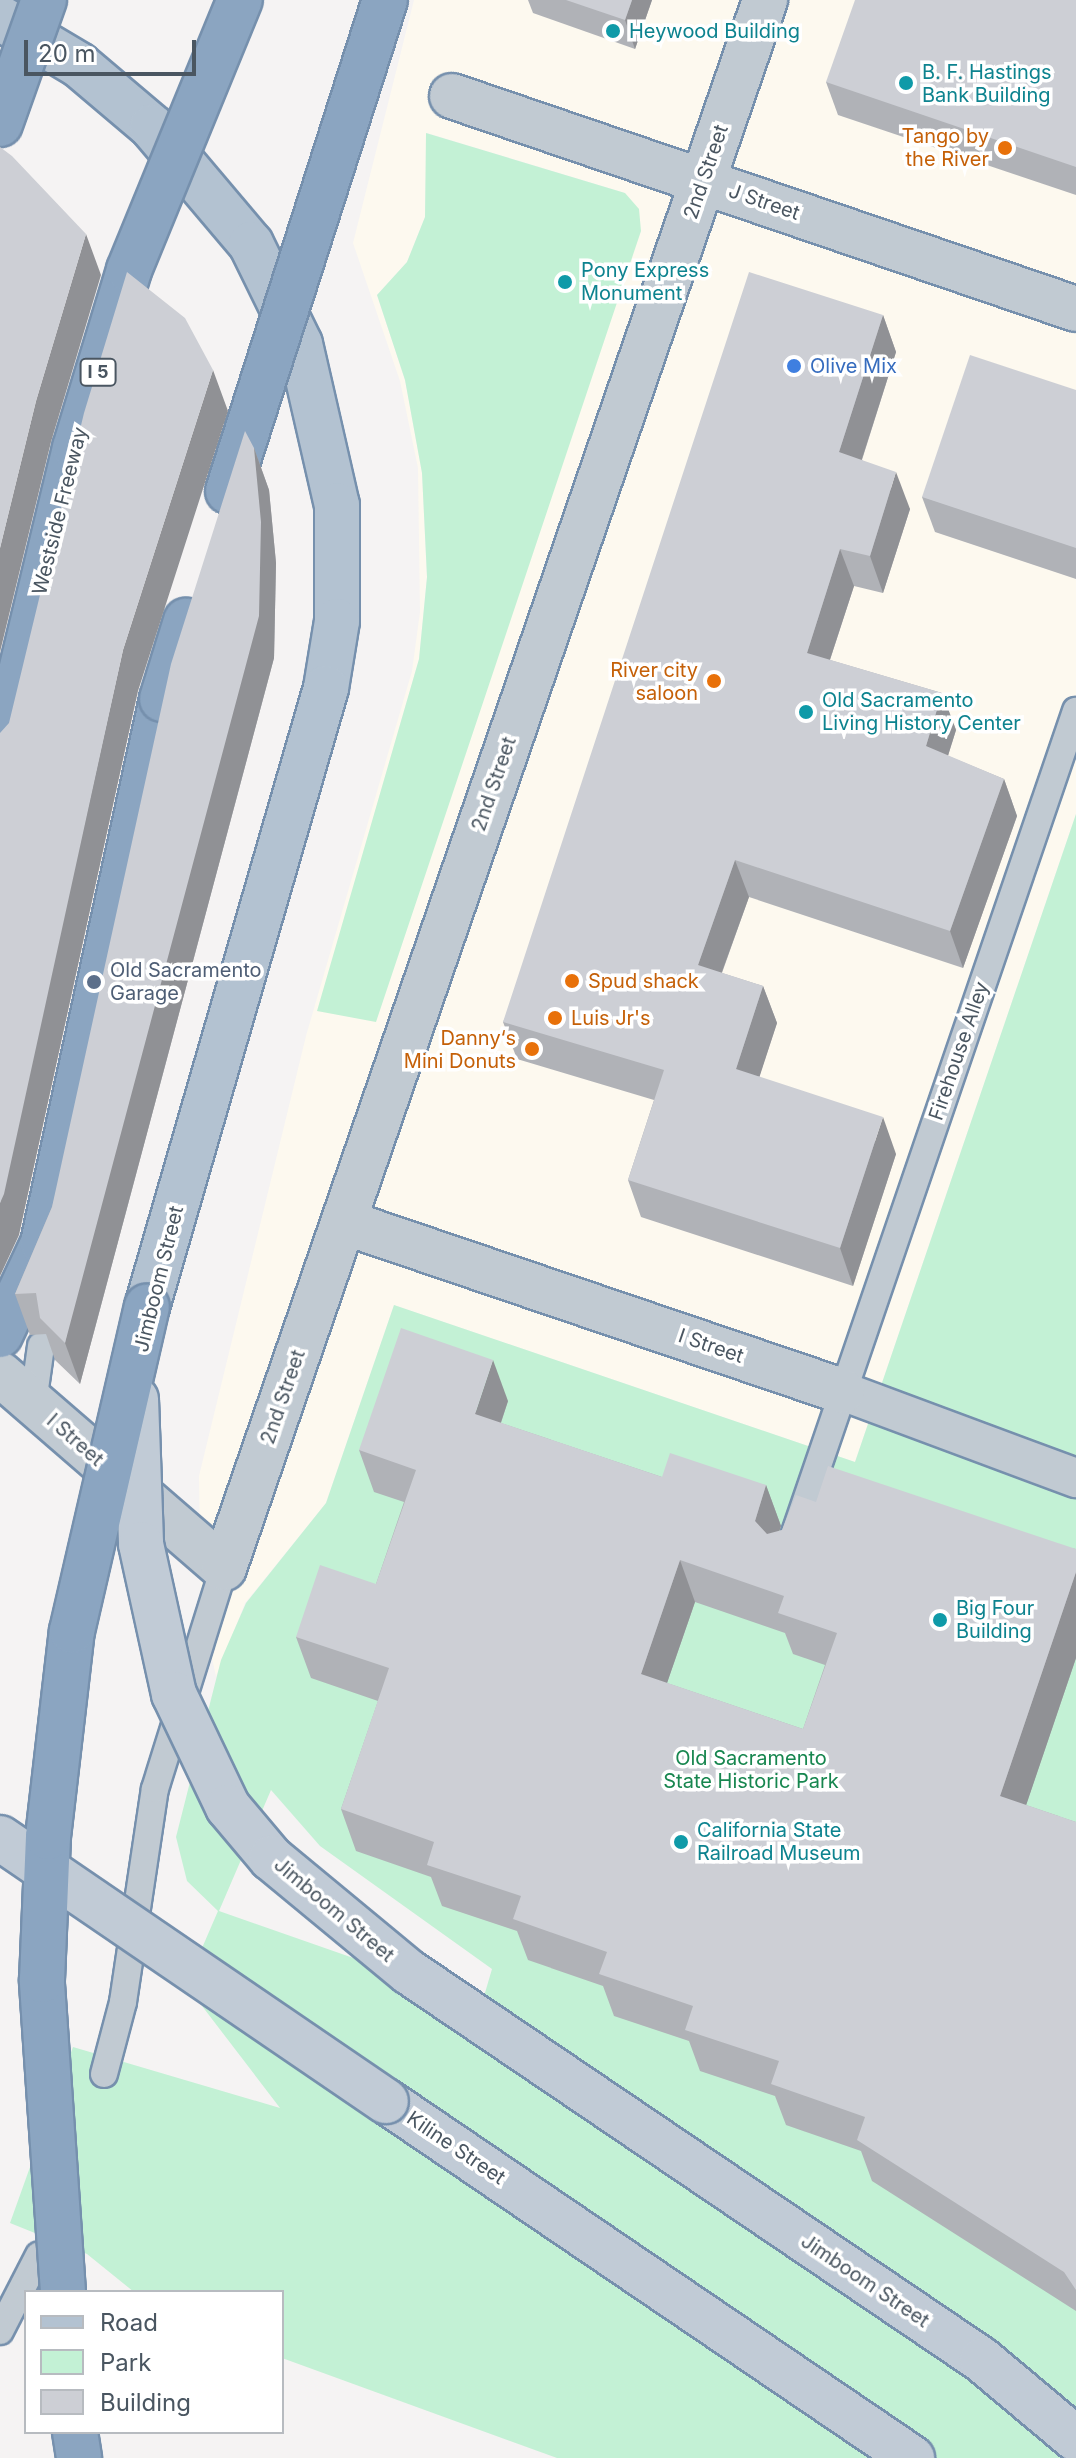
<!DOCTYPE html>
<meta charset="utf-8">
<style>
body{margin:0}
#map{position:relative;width:1076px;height:2458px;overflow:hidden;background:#f5f3f3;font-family:Inter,sans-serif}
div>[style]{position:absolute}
.commercial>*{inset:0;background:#fdf9ef}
.green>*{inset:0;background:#c3f1d5}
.roads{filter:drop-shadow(2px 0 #7690ad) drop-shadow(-2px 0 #7690ad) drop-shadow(0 2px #7690ad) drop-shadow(0 -2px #7690ad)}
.service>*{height:26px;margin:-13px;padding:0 13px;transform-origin:13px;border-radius:13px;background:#c1cad2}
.pedestrian>*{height:38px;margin:-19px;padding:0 19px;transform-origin:19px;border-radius:19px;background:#c1cad2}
.minor>*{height:44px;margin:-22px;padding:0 22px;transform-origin:22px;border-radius:22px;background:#c1cad2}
.secondary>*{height:44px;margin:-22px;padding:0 22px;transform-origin:22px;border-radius:22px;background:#c1cbd6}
.primary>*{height:44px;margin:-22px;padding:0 22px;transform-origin:22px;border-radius:22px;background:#b3c2d1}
.motorway>*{height:44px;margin:-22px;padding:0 22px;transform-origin:22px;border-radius:22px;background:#8ba5c1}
.bridges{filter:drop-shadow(2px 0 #7690ad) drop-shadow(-2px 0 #7690ad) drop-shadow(0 2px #7690ad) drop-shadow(0 -2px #7690ad)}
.secondary-bridge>*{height:44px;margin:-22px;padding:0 22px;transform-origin:22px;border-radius:22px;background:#c1cbd6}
.motorway-bridge>*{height:44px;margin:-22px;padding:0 22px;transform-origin:22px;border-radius:22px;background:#8ba5c1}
.wall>*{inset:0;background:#b0b2b7}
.shaded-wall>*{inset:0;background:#909195}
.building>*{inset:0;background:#cdcfd5}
.dots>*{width:22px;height:22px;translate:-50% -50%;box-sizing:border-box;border:4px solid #fff;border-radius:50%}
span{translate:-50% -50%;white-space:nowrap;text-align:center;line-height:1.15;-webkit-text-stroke:7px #fff;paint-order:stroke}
.shield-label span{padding:2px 6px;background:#fff;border:2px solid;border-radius:6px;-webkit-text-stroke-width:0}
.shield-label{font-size:18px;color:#4a5661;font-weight:700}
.culture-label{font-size:20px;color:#0d838f}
.left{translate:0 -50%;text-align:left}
.food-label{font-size:20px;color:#c56008}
.right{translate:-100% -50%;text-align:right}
.street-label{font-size:20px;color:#4a5661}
.shop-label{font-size:20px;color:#366cbe}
.service-label{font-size:20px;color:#4e5e75}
.park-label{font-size:20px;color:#17864f}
.legend{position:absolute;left:24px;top:2290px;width:260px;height:144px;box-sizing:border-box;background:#fff;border:2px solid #b7bbc0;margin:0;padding:10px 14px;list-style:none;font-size:24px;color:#4a5661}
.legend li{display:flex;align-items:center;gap:16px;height:40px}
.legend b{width:40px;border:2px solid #b7bbc0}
.scale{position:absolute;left:24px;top:40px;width:172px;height:36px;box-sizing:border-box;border:4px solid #4a5661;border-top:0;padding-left:10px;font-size:24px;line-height:28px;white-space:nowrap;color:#4a5661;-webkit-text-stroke:6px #fff;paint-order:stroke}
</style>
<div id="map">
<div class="commercial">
<div style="clip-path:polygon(evenodd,414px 0,1076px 0,1076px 814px,855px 1462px,394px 1305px,326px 1503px,245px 1603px,216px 1676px,201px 1610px,199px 1476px,306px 1036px,412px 671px,420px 612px,418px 468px,400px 381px,353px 243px,414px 0,427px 133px,625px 193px,641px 231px,318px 1010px,419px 659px,427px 577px,422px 473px,405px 380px,377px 295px,407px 262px,425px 217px,427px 133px)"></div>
</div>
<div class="green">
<div style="clip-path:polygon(426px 133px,625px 193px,639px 209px,641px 231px,376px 1022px,317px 1011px,419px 659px,427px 577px,422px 473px,405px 380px,377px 295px,407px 262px,425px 217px)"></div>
<div style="clip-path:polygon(evenodd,1076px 814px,1076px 2458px,557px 2458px,282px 2358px,282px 2292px,134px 2292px,87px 2254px,10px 2223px,73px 2047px,280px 2108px,186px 1985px,218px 1911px,187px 1881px,176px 1837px,221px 1660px,246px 1603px,326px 1503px,394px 1305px,855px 1462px,1076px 814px,271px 1790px,320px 1846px,492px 1969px,482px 2003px,219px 1911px,271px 1790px)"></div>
</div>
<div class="roads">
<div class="service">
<div style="left:33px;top:1403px;width:58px;rotate:-82deg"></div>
<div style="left:795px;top:1533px;width:869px;rotate:-71.13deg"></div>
<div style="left:104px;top:2074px;width:74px;rotate:-75.2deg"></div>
<div style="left:123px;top:2002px;width:215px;rotate:-81.5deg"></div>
<div style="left:155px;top:1789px;width:232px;rotate:-72.7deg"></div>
<div style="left:0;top:2331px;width:85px;rotate:-62.8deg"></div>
</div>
<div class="pedestrian">
<div style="left:842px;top:1391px;width:250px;rotate:20.4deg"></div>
</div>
<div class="minor">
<div style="left:452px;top:96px;width:659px;rotate:18.85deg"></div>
<div style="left:344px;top:1222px;width:526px;rotate:18.75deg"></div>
<div style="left:0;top:1374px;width:296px;rotate:40.9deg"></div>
<div style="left:224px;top:1568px;width:1659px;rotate:-70.96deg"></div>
</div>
<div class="secondary">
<div style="left:386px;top:2101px;width:636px;rotate:34.17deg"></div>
</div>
<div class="primary">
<div style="left:0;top:18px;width:92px;rotate:30.7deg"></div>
<div style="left:79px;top:65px;width:96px;rotate:40.3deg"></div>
<div style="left:152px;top:127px;width:153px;rotate:49.8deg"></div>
<div style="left:251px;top:244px;width:111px;rotate:63.9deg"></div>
<div style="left:300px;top:344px;width:165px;rotate:77.1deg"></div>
<div style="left:337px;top:505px;width:116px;rotate:90deg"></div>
<div style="left:337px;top:621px;width:68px;rotate:99.3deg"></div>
<div style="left:326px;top:688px;width:644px;rotate:106.13deg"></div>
</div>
<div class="motorway">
<div style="left:0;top:1335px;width:102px;rotate:-64.9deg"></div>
<div style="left:43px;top:1243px;width:557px;rotate:-77.66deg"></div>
<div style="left:75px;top:2432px;width:26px;rotate:81deg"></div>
</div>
</div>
<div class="bridges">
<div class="secondary-bridge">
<div style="left:136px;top:1399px;width:145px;rotate:88deg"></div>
<div style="left:141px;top:1544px;width:154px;rotate:77.6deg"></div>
<div style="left:174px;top:1694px;width:125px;rotate:64.5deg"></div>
<div style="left:228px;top:1807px;width:67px;rotate:49.9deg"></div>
<div style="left:271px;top:1858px;width:179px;rotate:39.6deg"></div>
<div style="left:409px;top:1972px;width:692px;rotate:34.1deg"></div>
<div style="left:982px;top:2360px;width:123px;rotate:40deg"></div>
<div style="left:0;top:1838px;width:467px;rotate:34.3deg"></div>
</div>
<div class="motorway-bridge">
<div style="left:0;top:124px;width:132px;rotate:-70.5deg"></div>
<div style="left:228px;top:491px;width:515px;rotate:-72.27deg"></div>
<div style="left:162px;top:699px;width:82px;rotate:-72.9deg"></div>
<div style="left:0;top:758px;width:319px;rotate:-76.4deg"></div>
<div style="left:75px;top:448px;width:186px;rotate:-73.1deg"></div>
<div style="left:129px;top:270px;width:292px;rotate:-67.7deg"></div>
<div style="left:63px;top:2292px;width:313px;rotate:-93.9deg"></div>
<div style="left:42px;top:1980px;width:143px;rotate:-87.6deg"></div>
<div style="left:48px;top:1837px;width:207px;rotate:-83.4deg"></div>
<div style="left:72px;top:1631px;width:333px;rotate:-77deg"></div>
</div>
</div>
<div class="wall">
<div style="clip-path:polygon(528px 0,652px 0,635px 49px,533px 13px)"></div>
<div style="clip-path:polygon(1076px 0,1076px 195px,838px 115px,826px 82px)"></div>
<div style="clip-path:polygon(883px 315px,896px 352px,862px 460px,910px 509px,883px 593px,854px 586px,830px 660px,942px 693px,956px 730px,948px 756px,1004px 779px,1017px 816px,963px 968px,749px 897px,722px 973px,763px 986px,777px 1023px,759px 1077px,896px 1154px,853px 1286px,641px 1217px,628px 1180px,654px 1100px,517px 1059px,503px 1022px)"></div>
<div style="clip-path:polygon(1076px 390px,1076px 579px,935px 532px,922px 497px)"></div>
<div style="clip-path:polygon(254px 448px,269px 490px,276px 563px,274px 658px,80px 1384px,55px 1360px,46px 1334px,30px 1335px,15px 1294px,52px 1207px)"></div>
<div style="clip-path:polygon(evenodd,508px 1401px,501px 1423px,662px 1477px,766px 1485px,781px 1526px,779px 1531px,782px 1530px,816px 1502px,1076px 1549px,1076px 1658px,1026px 1805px,1076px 1822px,1076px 2311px,872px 2181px,861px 2151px,786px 2125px,775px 2096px,700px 2071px,689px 2041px,614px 2016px,603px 1986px,528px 1960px,517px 1931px,442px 1906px,431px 1877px,356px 1851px,341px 1809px,378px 1701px,311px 1678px,296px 1637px,376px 1584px,404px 1502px,374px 1492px,359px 1450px,508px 1401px,695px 1602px,785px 1633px,793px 1654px,825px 1665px,803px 1729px,667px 1683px,695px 1602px)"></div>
</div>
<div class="shaded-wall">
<div style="clip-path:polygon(632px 0,652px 0,635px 49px,625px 20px)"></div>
<div style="clip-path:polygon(86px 234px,101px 275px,51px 442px,0 652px,0 548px,36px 401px)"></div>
<div style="clip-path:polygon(883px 315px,896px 352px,852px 490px,839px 452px)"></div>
<div style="clip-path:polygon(213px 370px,228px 411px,138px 691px,19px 1235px,0 1276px,0 1203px,123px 650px)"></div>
<div style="clip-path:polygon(254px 448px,269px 490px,276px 563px,274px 658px,80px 1384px,65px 1343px)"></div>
<div style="clip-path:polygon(896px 472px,910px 509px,883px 593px,870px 556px)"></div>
<div style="clip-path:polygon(840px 549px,854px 586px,820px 690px,807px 653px)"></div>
<div style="clip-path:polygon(942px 693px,956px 730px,939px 784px,926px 746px)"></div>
<div style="clip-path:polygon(1004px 779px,1017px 816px,963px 968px,950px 931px)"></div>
<div style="clip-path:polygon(735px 860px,749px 897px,711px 1002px,698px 965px)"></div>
<div style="clip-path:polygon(763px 986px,777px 1023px,750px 1106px,736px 1069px)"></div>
<div style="clip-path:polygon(883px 1117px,896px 1154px,853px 1286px,840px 1248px)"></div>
<div style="clip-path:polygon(493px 1360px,508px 1401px,490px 1455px,475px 1414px)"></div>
<div style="clip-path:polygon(766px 1485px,781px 1526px,770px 1562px,755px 1521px)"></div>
<div style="clip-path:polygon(680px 1560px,695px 1602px,656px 1715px,641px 1674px)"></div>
<div style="clip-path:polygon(1076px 1572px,1076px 1658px,1015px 1838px,1000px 1796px)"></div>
</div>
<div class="building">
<div style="clip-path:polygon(566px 0,632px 0,625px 20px)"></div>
<div style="clip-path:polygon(855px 0,1076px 0,1076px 167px,826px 82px)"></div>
<div style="clip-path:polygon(0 147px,12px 156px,86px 234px,36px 401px,0 548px)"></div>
<div style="clip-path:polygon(127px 272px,185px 318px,213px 370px,123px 650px,4px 1194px,0 1203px,0 733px,9px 723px,84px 413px)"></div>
<div style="clip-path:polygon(749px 272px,883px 315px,839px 452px,896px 472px,870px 556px,840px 549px,807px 653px,942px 693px,926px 746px,1004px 779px,950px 931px,735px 860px,698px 965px,763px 986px,736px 1069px,883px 1117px,840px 1248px,628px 1180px,664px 1070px,503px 1022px)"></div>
<div style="clip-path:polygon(970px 355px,1076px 390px,1076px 548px,922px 497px)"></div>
<div style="clip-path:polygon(245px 431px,254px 448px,261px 522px,259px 616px,65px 1343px,40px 1318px,36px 1293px,15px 1294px,52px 1207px,171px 664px)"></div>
<div style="clip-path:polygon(evenodd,401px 1328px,493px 1360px,475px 1414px,662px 1477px,670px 1453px,766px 1485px,755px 1521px,767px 1534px,782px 1530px,796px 1495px,816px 1502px,828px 1466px,1076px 1549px,1076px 1572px,1000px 1796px,1076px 1822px,1076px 2290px,1064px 2272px,857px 2140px,865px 2117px,771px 2084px,779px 2061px,685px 2030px,693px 2006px,599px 1974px,607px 1952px,513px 1919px,521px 1896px,427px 1865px,434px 1842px,341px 1809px,389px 1668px,296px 1637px,320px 1565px,376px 1584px,416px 1470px,359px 1450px,401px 1328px,680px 1560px,784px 1596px,778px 1613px,837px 1633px,803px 1729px,641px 1674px,680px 1560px)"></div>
</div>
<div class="dots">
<div style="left:613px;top:31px;background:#0f9aa8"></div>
<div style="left:906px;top:83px;background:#0f9aa8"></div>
<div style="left:1005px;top:148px;background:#e8710a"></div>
<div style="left:565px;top:282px;background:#0f9aa8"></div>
<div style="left:794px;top:366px;background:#3f7fe0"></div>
<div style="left:714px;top:681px;background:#e8710a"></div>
<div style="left:806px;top:712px;background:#0f9aa8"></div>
<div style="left:572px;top:981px;background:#e8710a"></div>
<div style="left:94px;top:982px;background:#5c6f8a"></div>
<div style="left:555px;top:1018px;background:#e8710a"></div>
<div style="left:532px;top:1049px;background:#e8710a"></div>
<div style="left:940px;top:1620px;background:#0f9aa8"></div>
<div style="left:681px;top:1842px;background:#0f9aa8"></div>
</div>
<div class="shield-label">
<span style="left:98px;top:372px">I 5</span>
</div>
<div class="culture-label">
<span class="left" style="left:629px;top:31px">Heywood Building</span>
<span class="left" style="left:922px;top:84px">B. F. Hastings<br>Bank Building</span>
<span class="left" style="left:581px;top:282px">Pony Express<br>Monument</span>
<span class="left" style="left:822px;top:712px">Old Sacramento<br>Living History Center</span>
<span class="left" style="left:956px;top:1620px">Big Four<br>Building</span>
<span class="left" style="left:697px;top:1842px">California State<br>Railroad Museum</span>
</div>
<div class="food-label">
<span class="right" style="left:989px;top:148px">Tango by<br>the River</span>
<span class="right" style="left:698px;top:682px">River city<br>saloon</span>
<span class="left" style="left:588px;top:981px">Spud shack</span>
<span class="left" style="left:571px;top:1018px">Luis Jr's</span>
<span class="right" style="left:516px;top:1050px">Danny‘s<br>Mini Donuts</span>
</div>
<div class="street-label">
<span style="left:706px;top:172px;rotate:-71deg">2nd Street</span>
<span style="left:764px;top:202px;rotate:19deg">J Street</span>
<span style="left:60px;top:511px;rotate:-76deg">Westside Freeway</span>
<span style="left:494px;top:784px;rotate:-71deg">2nd Street</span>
<span style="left:959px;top:1051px;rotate:-71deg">Firehouse Alley</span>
<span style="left:159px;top:1279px;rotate:-76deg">Jimboom Street</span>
<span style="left:711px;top:1346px;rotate:19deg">I Street</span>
<span style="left:283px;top:1397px;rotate:-71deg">2nd Street</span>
<span style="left:75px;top:1440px;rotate:41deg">I Street</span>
<span style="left:334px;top:1910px;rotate:40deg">Jimboom Street</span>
<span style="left:456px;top:2148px;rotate:34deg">Kiline Street</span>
<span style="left:865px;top:2281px;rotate:34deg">Jimboom Street</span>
</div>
<div class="shop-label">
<span class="left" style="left:810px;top:366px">Olive Mix</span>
</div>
<div class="service-label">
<span class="left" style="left:110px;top:982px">Old Sacramento<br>Garage</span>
</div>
<div class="park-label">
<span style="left:751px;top:1770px">Old Sacramento<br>State Historic Park</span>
</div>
<ul class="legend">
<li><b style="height:10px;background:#b3c2d1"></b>Road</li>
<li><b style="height:22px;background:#c3f1d5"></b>Park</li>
<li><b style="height:22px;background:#cdcfd5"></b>Building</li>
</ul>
<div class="scale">20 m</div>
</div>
